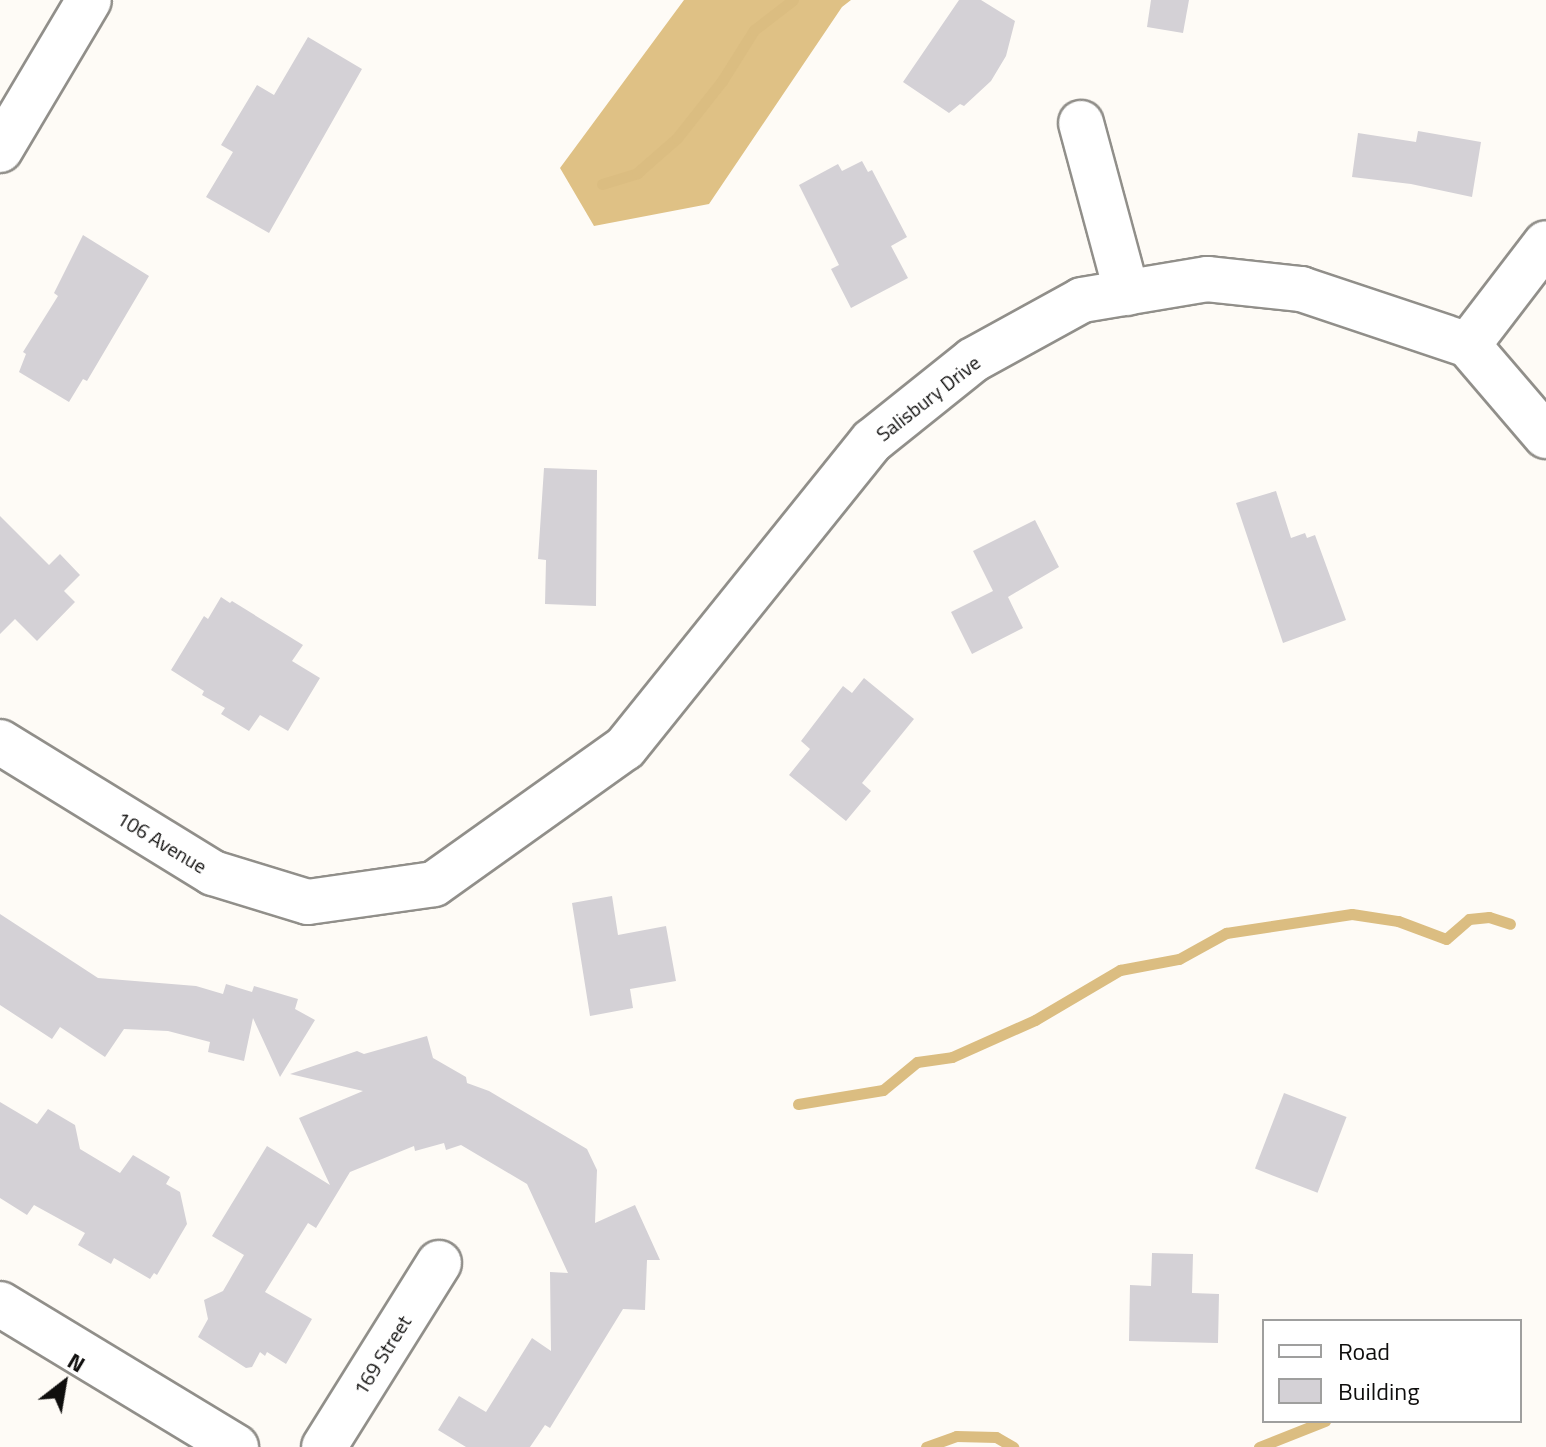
<!DOCTYPE html>
<style>
body{margin:0}
#map{position:relative;width:1546px;height:1447px;overflow:hidden;background:#fefbf6;font-family:"Titillium Web",sans-serif}
div>[style]{position:absolute}
.forest>*{inset:0;background:#dfc185}
.stream>*{height:11px;margin:-5.5px;padding:0 5.5px;transform-origin:5.5px;border-radius:5.5px;background:#dbbd81}
.building>*{inset:0;background:#d4d1d6;transform-origin:0 0}
.roads{filter:drop-shadow(2px 0 #918f8a) drop-shadow(-2px 0 #918f8a) drop-shadow(0 2px #918f8a) drop-shadow(0 -2px #918f8a)}
.minor>*{height:44px;margin:-22px;padding:0 22px;transform-origin:22px;border-radius:22px;background:#fff}
span{translate:-50% -50%;white-space:nowrap;text-align:center;line-height:1.15;-webkit-text-stroke:7px #fff;paint-order:stroke}
.street-label{font-size:20px;color:#0f0e0d}
.legend{position:absolute;left:1262px;top:1319px;width:260px;height:104px;box-sizing:border-box;background:#fff;border:2px solid #9f9f9e;margin:0;padding:10px 14px;list-style:none;font-size:24px;color:#0f0e0d}
.legend li{display:flex;align-items:center;gap:16px;height:40px}
.legend b{width:40px;border:2px solid #9f9f9e}
.north{position:absolute;left:24px;top:1343px;width:80px;height:80px;-webkit-text-stroke:6px #fff;paint-order:stroke;rotate:31deg;font-size:22px;font-weight:700;line-height:32px;text-align:center;color:#0f0e0d}
.north::after{content:'';display:block;margin:auto;width:28px;height:36px;background:#0f0e0d;clip-path:polygon(50% 0,100% 100%,50% 72%,0 100%)}
</style>
<div id="map">
<div class="forest">
<div style="clip-path:polygon(684px 0,851px 0,842px 7px,709px 204px,594px 226px,560px 168px)"></div>
</div>
<div class="stream">
<div style="left:602px;top:184px;width:37px;rotate:-17deg"></div>
<div style="left:637px;top:173px;width:53px;rotate:-41.2deg"></div>
<div style="left:677px;top:138px;width:73px;rotate:-51.7deg"></div>
<div style="left:722px;top:81px;width:60px;rotate:-57.9deg"></div>
<div style="left:754px;top:30px;width:49px;rotate:-37.6deg"></div>
<div style="left:798px;top:1104px;width:86px;rotate:-9.4deg"></div>
<div style="left:883px;top:1090px;width:44px;rotate:-39.5deg"></div>
<div style="left:917px;top:1062px;width:35px;rotate:-8deg"></div>
<div style="left:952px;top:1057px;width:91px;rotate:-24deg"></div>
<div style="left:1035px;top:1020px;width:99px;rotate:-30.5deg"></div>
<div style="left:1120px;top:970px;width:60px;rotate:-10.6deg"></div>
<div style="left:1179px;top:959px;width:54px;rotate:-29deg"></div>
<div style="left:1226px;top:933px;width:127px;rotate:-8.6deg"></div>
<div style="left:1352px;top:914px;width:47px;rotate:8.7deg"></div>
<div style="left:1398px;top:921px;width:51px;rotate:20.6deg"></div>
<div style="left:1446px;top:939px;width:30px;rotate:-41deg"></div>
<div style="left:1469px;top:919px;width:20px;rotate:-6deg"></div>
<div style="left:1489px;top:917px;width:22px;rotate:18deg"></div>
<div style="left:926px;top:1447px;width:32px;rotate:-20deg"></div>
<div style="left:956px;top:1436px;width:40px;rotate:1.4deg"></div>
<div style="left:996px;top:1437px;width:20px;rotate:30deg"></div>
<div style="left:1259px;top:1447px;width:71px;rotate:-21.5deg"></div>
</div>
<div class="building">
<div style="clip-path:polygon(959px 0,981px 0,1015px 21px,1006px 56px,991px 81px,964px 106px,960px 104px,949px 113px,903px 82px)"></div>
<div style="clip-path:polygon(1151px 0,1189px 0,1183px 33px,1147px 27px)"></div>
<div style="clip-path:polygon(308px 37px,362px 69px,269px 233px,206px 197px,233px 152px,221px 145px,257px 85px,274px 95px)"></div>
<div style="clip-path:polygon(1418px 131px,1481px 142px,1472px 197px,1411px 184px,1352px 177px,1358px 133px,1416px 142px)"></div>
<div style="clip-path:polygon(862px 161px,868px 172px,872px 170px,907px 237px,891px 246px,908px 278px,851px 308px,831px 269px,839px 265px,799px 185px,838px 164px,842px 171px)"></div>
<div style="clip-path:polygon(83px 235px,149px 276px,87px 381px,83px 379px,69px 402px,19px 372px,26px 354px,23px 352px,58px 296px,54px 293px)"></div>
<div style="clip-path:polygon(544px 468px,597px 470px,596px 606px,545px 604px,546px 560px,538px 559px)"></div>
<div style="clip-path:polygon(1276px 491px,1291px 538px,1305px 533px,1307px 538px,1315px 535px,1346px 620px,1283px 643px,1236px 503px)"></div>
<div style="clip-path:polygon(0 516px,49px 565px,60px 554px,80px 575px,64px 591px,75px 602px,37px 641px,15px 619px,0 634px)"></div>
<div style="clip-path:polygon(1035px 520px,1059px 567px,1008px 597px,1023px 628px,972px 654px,951px 612px,993px 591px,973px 551px)"></div>
<div style="clip-path:polygon(221px 597px,230px 603px,232px 601px,303px 645px,292px 661px,320px 678px,288px 731px,260px 715px,249px 731px,221px 714px,225px 708px,202px 695px,204px 691px,171px 670px,204px 616px,208px 619px)"></div>
<div style="clip-path:polygon(864px 678px,914px 719px,862px 783px,871px 791px,846px 821px,789px 775px,810px 749px,801px 741px,843px 686px,852px 693px)"></div>
<div style="clip-path:polygon(612px 896px,618px 935px,666px 926px,676px 981px,630px 989px,633px 1008px,590px 1016px,572px 903px)"></div>
<div style="clip-path:polygon(0 914px,98px 978px,196px 986px,223px 994px,226px 984px,252px 992px,254px 986px,298px 999px,295px 1009px,315px 1020px,280px 1077px,253px 1018px,244px 1061px,208px 1052px,210px 1042px,168px 1031px,124px 1029px,105px 1057px,60px 1027px,52px 1039px,0 1005px)"></div>
<div style="clip-path:polygon(427px 1036px,433px 1058px,466px 1077px,467px 1083px,489px 1091px,587px 1149px,597px 1170px,595px 1223px,635px 1205px,660px 1260px,647px 1260px,645px 1310px,623px 1309px,550px 1428px,545px 1425px,530px 1447px,466px 1447px,438px 1430px,459px 1396px,486px 1412px,532px 1338px,551px 1351px,550px 1272px,568px 1273px,527px 1184px,461px 1145px,446px 1150px,444px 1143px,415px 1151px,414px 1146px,350px 1172px,316px 1228px,308px 1223px,265px 1292px,312px 1319px,286px 1364px,267px 1352px,265px 1356px,260px 1352px,252px 1367px,246px 1368px,198px 1337px,208px 1319px,204px 1300px,223px 1291px,244px 1255px,212px 1236px,267px 1146px,330px 1185px,299px 1118px,363px 1091px,290px 1074px,357px 1051px,364px 1054px)"></div>
<div style="left:1284px;top:1093px;width:67px;height:81px;rotate:21deg"></div>
<div style="clip-path:polygon(0 1102px,37px 1124px,48px 1109px,75px 1125px,80px 1149px,120px 1173px,133px 1155px,170px 1177px,166px 1184px,180px 1192px,187px 1224px,157px 1275px,154px 1273px,150px 1279px,114px 1258px,111px 1264px,78px 1245px,85px 1233px,34px 1205px,27px 1215px,0 1198px)"></div>
<div style="clip-path:polygon(1152px 1253px,1193px 1254px,1192px 1293px,1219px 1294px,1218px 1343px,1129px 1341px,1130px 1285px,1151px 1286px)"></div>
</div>
<div class="roads">
<div class="minor">
<div style="left:1081px;top:123px;width:176px;rotate:74.9deg"></div>
<div style="left:0;top:150px;width:174px;rotate:-59.3deg"></div>
<div style="left:1468px;top:345px;width:128px;rotate:-52.6deg"></div>
<div style="left:0;top:742px;width:250px;rotate:31.6deg"></div>
<div style="left:213px;top:873px;width:99px;rotate:17deg"></div>
<div style="left:308px;top:902px;width:127px;rotate:-8.1deg"></div>
<div style="left:434px;top:884px;width:234px;rotate:-35.5deg"></div>
<div style="left:625px;top:748px;width:394px;rotate:-51.2deg"></div>
<div style="left:872px;top:441px;width:129px;rotate:-38.7deg"></div>
<div style="left:973px;top:360px;width:124px;rotate:-28.8deg"></div>
<div style="left:1082px;top:300px;width:127px;rotate:-9.5deg"></div>
<div style="left:1207px;top:279px;width:95px;rotate:6.1deg"></div>
<div style="left:1301px;top:289px;width:176px;rotate:18.5deg"></div>
<div style="left:1468px;top:345px;width:120px;rotate:49.4deg"></div>
<div style="left:0;top:1304px;width:276px;rotate:31.2deg"></div>
<div style="left:324px;top:1447px;width:217px;rotate:-58deg"></div>
</div>
</div>
<div class="street-label">
<span style="left:928px;top:398px;rotate:-38deg">Salisbury Drive</span>
<span style="left:162px;top:842px;rotate:31deg">106 Avenue</span>
<span style="left:382px;top:1355px;rotate:-58deg">169 Street</span>
</div>
<ul class="legend">
<li><b style="height:10px;background:#fff"></b>Road</li>
<li><b style="height:22px;background:#d4d1d6"></b>Building</li>
</ul>
<div class="north">N</div>
</div>
